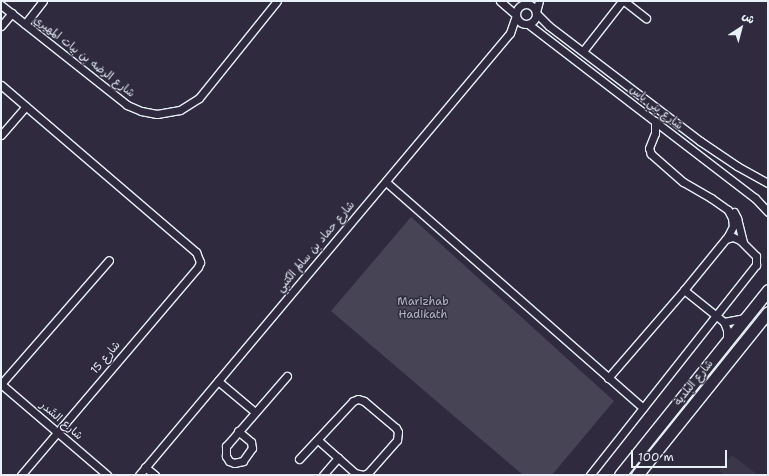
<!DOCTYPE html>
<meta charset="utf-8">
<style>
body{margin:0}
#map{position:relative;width:769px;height:476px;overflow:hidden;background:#2f2a3d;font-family:"Shantell Sans","Playpen Sans Arabic",sans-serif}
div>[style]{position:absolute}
.built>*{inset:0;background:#3b3749}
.green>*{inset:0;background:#464455}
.roads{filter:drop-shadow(1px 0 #e8f1f8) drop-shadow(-1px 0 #e8f1f8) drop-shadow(0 1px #e8f1f8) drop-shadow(0 -1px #e8f1f8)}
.minor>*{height:7px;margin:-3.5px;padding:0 3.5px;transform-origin:3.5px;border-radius:3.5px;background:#2f2a3d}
.minor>.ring{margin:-3.5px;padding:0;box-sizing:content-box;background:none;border:7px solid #2f2a3d;border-radius:50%}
.primary>*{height:11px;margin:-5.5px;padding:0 5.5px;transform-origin:5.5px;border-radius:5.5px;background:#2f2a3d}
span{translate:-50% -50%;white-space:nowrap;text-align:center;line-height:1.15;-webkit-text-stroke:3px #2f2a3d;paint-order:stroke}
.street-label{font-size:11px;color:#e8f1f8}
.park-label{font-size:11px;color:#afb4bf}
.frame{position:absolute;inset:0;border:2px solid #e8f1f8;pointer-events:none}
.north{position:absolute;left:721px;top:8px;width:40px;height:40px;-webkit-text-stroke:3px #2f2a3d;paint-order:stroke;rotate:36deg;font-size:11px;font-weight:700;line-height:16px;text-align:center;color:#e8f1f8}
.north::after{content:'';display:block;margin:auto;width:14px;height:18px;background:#e8f1f8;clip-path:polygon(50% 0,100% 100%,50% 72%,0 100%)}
.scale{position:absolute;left:631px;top:450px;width:96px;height:18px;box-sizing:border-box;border:2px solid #e8f1f8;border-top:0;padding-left:5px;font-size:12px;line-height:14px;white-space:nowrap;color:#e8f1f8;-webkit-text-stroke:3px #2f2a3d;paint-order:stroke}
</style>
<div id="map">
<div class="built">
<div style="clip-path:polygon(732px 455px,758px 475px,725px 475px,719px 471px)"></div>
</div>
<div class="green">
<div style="clip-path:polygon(411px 217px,614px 401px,552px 475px,523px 475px,331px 311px)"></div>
</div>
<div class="roads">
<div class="minor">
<div style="left:500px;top:1px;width:21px;rotate:41deg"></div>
<div style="left:624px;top:1px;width:28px;rotate:38deg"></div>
<div class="ring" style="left:516px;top:4px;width:13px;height:13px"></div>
<div style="left:1px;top:5px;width:161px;rotate:38.4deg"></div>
<div style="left:127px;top:105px;width:15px;rotate:23deg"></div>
<div style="left:141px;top:111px;width:16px;rotate:11deg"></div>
<div style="left:157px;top:114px;width:23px;rotate:-10deg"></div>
<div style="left:180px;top:110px;width:22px;rotate:-32deg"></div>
<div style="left:199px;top:98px;width:124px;rotate:-51.2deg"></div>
<div style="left:536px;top:12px;width:11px;rotate:-75deg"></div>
<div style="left:536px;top:13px;width:18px;rotate:45deg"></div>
<div style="left:549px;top:26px;width:190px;rotate:37.3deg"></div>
<div style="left:700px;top:141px;width:45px;rotate:34deg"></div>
<div style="left:737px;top:166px;width:35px;rotate:29deg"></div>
<div style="left:25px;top:24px;width:29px;rotate:-52deg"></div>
<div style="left:528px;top:24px;width:286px;rotate:37.5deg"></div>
<div style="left:755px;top:198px;width:19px;rotate:47deg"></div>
<div style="left:1px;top:26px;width:17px;rotate:-50deg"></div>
<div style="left:583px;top:51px;width:63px;rotate:-52deg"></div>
<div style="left:1px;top:85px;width:257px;rotate:40.6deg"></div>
<div style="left:196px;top:252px;width:11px;rotate:68deg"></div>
<div style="left:200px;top:262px;width:5px;rotate:112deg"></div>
<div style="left:198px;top:267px;width:273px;rotate:130.4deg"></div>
<div style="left:1px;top:135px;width:38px;rotate:-49deg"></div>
<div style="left:386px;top:182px;width:342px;rotate:41.3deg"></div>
<div style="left:734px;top:212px;width:7px;rotate:63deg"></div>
<div style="left:737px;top:218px;width:25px;rotate:76deg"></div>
<div style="left:684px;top:290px;width:51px;rotate:38.7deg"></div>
<div style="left:724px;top:322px;width:9px;rotate:69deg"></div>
<div style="left:727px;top:330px;width:10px;rotate:90deg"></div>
<div style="left:724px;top:322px;width:20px;rotate:-11deg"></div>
<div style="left:608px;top:378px;width:116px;rotate:-49.2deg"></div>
<div style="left:684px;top:290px;width:70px;rotate:-50.8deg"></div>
<div style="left:728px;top:236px;width:11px;rotate:-63deg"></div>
<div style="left:733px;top:226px;width:8px;rotate:-97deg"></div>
<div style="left:732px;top:218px;width:9px;rotate:-117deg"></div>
<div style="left:728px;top:210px;width:21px;rotate:-145deg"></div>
<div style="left:711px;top:198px;width:32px;rotate:-150deg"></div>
<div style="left:683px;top:182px;width:43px;rotate:-138.8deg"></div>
<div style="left:651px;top:154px;width:6px;rotate:-108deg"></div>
<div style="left:649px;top:148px;width:16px;rotate:-68deg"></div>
<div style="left:655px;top:133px;width:12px;rotate:-90deg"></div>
<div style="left:218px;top:381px;width:48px;rotate:40deg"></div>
<div style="left:1px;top:384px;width:164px;rotate:-48.9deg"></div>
<div style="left:1px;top:384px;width:140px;rotate:40.6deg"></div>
<div style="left:238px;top:431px;width:17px;rotate:40deg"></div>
<div style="left:251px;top:442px;width:6px;rotate:81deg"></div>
<div style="left:252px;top:448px;width:16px;rotate:125deg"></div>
<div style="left:243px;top:461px;width:9px;rotate:167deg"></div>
<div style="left:234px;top:463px;width:5px;rotate:-158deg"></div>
<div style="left:229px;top:461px;width:6px;rotate:-121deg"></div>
<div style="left:226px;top:456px;width:10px;rotate:-90deg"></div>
<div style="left:226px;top:446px;width:3px;rotate:-45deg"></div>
<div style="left:228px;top:444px;width:90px;rotate:-49.1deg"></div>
<div style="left:299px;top:459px;width:79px;rotate:-47deg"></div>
<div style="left:353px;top:401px;width:5px;rotate:-22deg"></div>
<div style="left:358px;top:399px;width:6px;rotate:18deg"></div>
<div style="left:364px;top:401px;width:42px;rotate:40.2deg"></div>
<div style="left:396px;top:428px;width:4px;rotate:63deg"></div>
<div style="left:398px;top:432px;width:8px;rotate:97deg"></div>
<div style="left:397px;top:440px;width:44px;rotate:131.3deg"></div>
<div style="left:368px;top:473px;width:5px;rotate:158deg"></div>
<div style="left:363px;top:475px;width:8px;rotate:-166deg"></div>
<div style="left:355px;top:473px;width:50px;rotate:-138.3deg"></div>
<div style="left:145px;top:467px;width:13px;rotate:39deg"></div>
<div style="left:139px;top:475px;width:577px;rotate:-49.99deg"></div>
<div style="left:510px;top:33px;width:18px;rotate:-71deg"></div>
<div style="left:323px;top:475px;width:23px;rotate:-49deg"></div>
<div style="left:590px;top:475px;width:268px;rotate:-51.7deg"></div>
<div style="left:756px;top:265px;width:9px;rotate:-90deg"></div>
<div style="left:756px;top:256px;width:23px;rotate:-135deg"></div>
<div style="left:740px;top:240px;width:8px;rotate:-157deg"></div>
<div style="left:733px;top:237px;width:7px;rotate:164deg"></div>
</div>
<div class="primary">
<div style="left:620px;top:475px;width:237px;rotate:-51.3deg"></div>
<div style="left:637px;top:475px;width:209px;rotate:-51.2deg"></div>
</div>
</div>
<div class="street-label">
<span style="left:84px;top:57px;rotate:38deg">شارع الرضه بن بيات المهيري</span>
<span style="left:656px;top:108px;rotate:38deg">شارع بني ياس</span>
<span style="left:316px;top:247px;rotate:-50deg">شارع حماد بن سالم الكتبي</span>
<span style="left:106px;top:358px;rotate:-50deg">شارع 15</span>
<span style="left:694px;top:383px;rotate:-51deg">شارع البلدية</span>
<span style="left:61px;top:421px;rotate:41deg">شارع السَّدر</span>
</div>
<div class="park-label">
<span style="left:423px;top:309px">Marizhab<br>Hadikath</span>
</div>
<div class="frame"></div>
<div class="north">ش</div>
<div class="scale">100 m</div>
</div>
